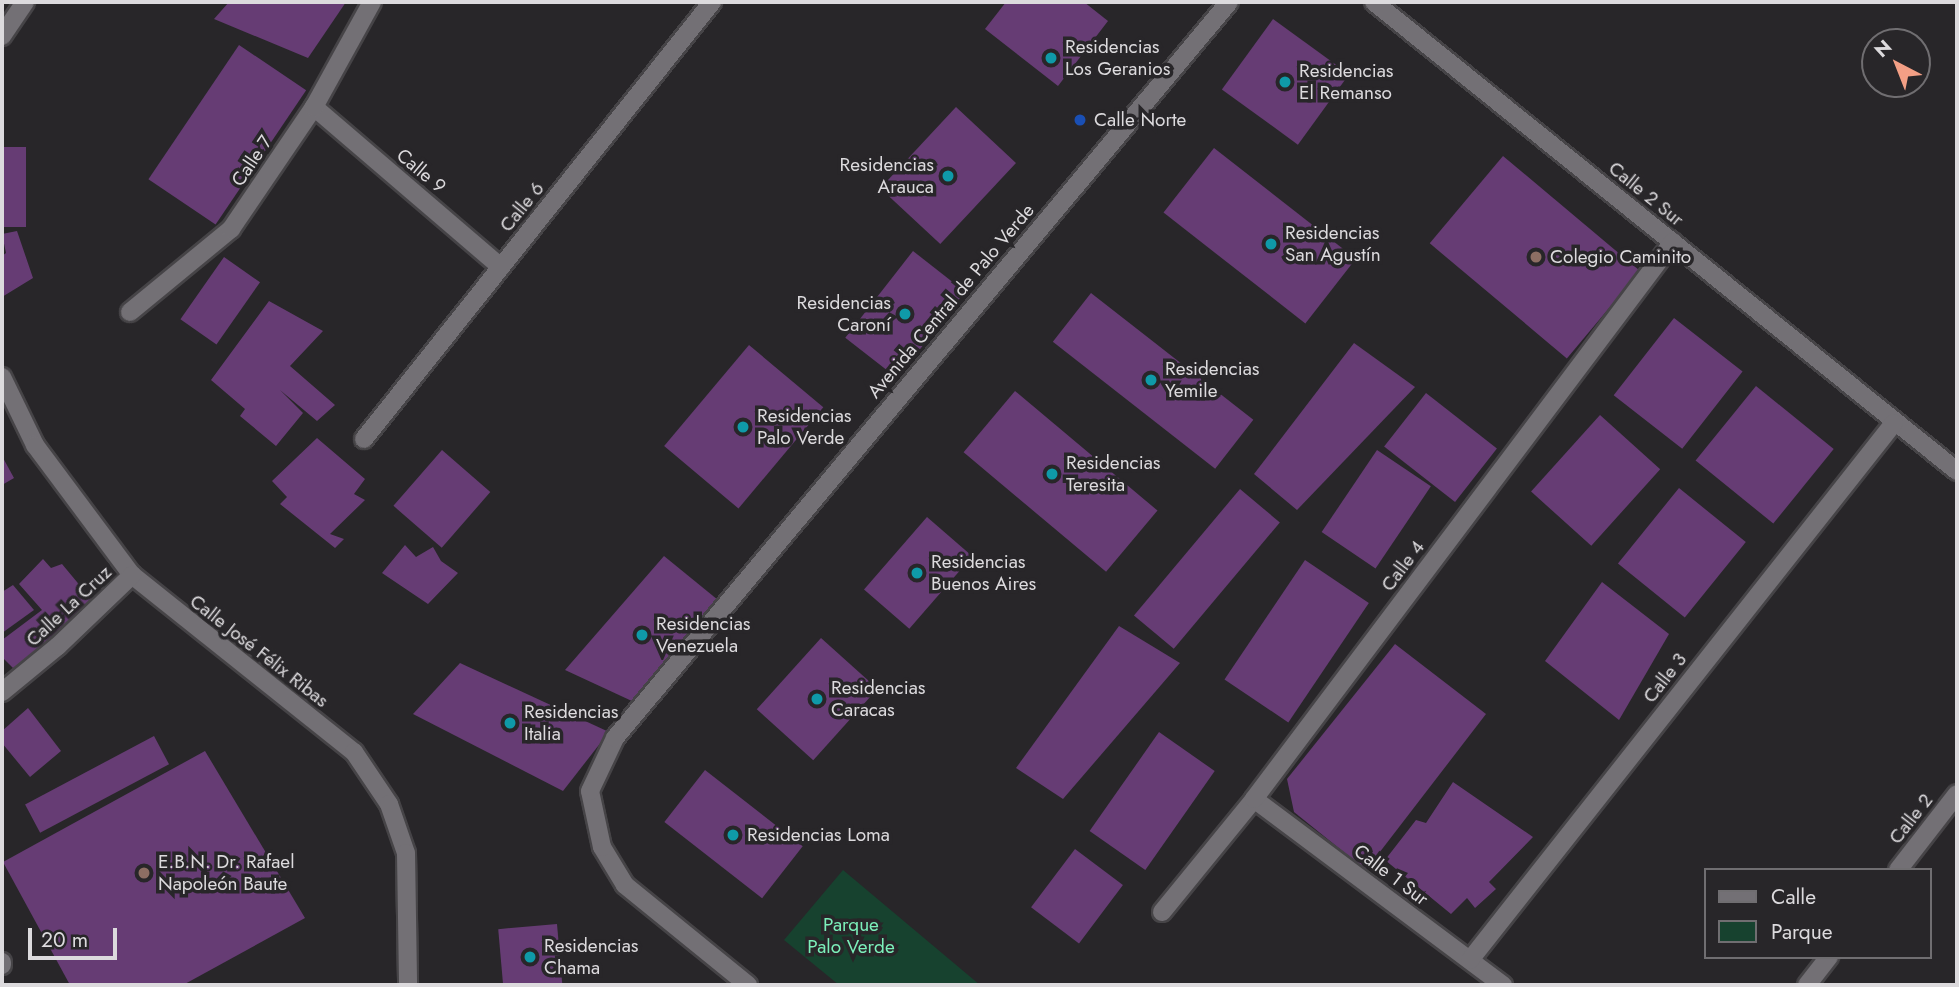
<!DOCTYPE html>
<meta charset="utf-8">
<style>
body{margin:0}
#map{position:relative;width:1959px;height:987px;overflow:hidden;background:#282629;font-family:Jost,sans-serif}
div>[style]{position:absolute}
.green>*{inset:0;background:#17422f}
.building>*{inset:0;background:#663c74;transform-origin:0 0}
.roads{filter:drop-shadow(2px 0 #464447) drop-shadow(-2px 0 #464447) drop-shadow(0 2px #464447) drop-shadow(0 -2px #464447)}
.street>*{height:18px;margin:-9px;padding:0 9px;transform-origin:9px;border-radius:9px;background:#737075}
.secondary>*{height:18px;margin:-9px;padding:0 9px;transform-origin:9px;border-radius:9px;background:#737075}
.dots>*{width:19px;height:19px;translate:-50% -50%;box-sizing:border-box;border:4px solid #282629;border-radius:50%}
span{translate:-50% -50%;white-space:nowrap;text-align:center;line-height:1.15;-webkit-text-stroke:7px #282629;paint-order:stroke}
.poi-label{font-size:19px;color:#dcdadd}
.left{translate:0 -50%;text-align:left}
.right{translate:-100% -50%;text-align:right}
.street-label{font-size:19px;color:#dcdadd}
.park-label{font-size:19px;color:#7cefba}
.frame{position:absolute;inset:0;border:4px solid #dcdadd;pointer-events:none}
.legend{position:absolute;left:1704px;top:868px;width:228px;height:91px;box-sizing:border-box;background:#282629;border:2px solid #706e71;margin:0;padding:9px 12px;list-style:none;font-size:21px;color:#dcdadd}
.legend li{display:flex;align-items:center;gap:14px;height:35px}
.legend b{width:35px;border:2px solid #706e71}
.north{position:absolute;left:1861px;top:28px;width:70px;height:70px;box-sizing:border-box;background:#282629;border:2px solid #706e71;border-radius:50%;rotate:318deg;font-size:19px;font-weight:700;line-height:28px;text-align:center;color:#dcdadd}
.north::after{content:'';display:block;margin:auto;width:24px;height:32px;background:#f39f85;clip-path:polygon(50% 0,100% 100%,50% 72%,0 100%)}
.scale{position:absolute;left:28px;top:928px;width:89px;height:32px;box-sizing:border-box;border:4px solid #dcdadd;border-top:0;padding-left:9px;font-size:21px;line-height:24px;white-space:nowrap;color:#dcdadd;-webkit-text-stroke:5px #282629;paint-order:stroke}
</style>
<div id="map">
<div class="green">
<div style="clip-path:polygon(843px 870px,980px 985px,839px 985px,784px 940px)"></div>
</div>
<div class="building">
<div style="clip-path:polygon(229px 2px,346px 2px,308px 58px,214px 19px)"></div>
<div style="clip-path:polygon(1006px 2px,1084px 2px,1108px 21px,1058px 86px,985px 29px)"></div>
<div style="left:1273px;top:19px;width:94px;height:87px;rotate:36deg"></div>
<div style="left:239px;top:45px;width:81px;height:162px;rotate:34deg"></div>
<div style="left:956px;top:107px;width:82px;height:111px;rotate:43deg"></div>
<div style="left:2px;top:147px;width:24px;height:80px"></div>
<div style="left:1214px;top:148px;width:180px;height:82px;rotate:38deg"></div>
<div style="left:1503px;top:156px;width:179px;height:114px;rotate:40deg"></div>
<div style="clip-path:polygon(17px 231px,33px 278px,2px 297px,2px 256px,6px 253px,2px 234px)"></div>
<div style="left:913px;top:251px;width:66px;height:110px;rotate:38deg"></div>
<div style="left:224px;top:257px;width:44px;height:76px;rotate:35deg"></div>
<div style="left:1091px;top:293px;width:206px;height:62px;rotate:38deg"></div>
<div style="clip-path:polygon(269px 301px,323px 331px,290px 366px,335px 405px,317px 421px,280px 390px,303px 413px,276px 446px,240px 416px,245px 409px,211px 380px)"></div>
<div style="left:1674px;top:318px;width:87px;height:98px;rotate:38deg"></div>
<div style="clip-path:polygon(1354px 343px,1415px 387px,1297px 510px,1254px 474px)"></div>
<div style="left:749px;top:345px;width:97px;height:132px;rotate:40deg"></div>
<div style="left:1756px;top:386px;width:100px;height:96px;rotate:39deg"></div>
<div style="left:1015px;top:391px;width:186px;height:80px;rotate:40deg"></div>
<div style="left:1426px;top:393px;width:90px;height:68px;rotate:38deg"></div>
<div style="left:1600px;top:415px;width:81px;height:103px;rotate:42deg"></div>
<div style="clip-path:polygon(317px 438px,365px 479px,354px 494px,365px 500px,330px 534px,344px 539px,335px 548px,280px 504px,287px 497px,272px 481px)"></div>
<div style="left:442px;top:450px;width:64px;height:74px;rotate:41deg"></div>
<div style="left:1377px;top:450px;width:65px;height:99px;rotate:34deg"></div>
<div style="clip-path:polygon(2px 456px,14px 478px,2px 485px)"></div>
<div style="left:1679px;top:488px;width:86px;height:97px;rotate:39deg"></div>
<div style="left:1240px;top:489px;width:52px;height:165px;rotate:40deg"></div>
<div style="left:927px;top:517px;width:60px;height:96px;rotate:41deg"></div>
<div style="clip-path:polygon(405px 545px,416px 557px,433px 547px,441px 561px,458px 573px,428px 604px,382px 573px)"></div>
<div style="clip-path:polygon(664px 556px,718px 600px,634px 702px,565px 670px)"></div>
<div style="clip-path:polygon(43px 559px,51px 568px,62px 564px,97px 606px,20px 675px,2px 657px,2px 640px,42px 610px,19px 584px)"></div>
<div style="left:1305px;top:560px;width:77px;height:144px;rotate:34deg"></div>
<div style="clip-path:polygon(1602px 582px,1669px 634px,1619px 720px,1545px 661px)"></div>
<div style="clip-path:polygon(13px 585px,34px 610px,2px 633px,2px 592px)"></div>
<div style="clip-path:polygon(1119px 626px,1180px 663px,1063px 799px,1016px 768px)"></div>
<div style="left:821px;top:638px;width:76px;height:96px;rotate:42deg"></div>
<div style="clip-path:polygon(1395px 644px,1486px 714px,1366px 870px,1294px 812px,1287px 779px)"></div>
<div style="clip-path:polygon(460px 663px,609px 732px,563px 791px,413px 714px)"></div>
<div style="clip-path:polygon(28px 708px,61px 751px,30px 777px,2px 743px,2px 731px)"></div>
<div style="left:1159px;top:732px;width:68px;height:121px;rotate:35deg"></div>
<div style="left:154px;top:736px;width:32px;height:146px;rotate:62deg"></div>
<div style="clip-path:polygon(205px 751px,305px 918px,183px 985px,70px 985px,3px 862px)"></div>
<div style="left:705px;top:770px;width:124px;height:66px;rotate:38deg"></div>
<div style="clip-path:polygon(1453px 782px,1533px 837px,1489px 882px,1496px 889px,1475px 908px,1467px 898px,1451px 914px,1385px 860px,1416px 820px,1426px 823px)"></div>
<div style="left:1075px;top:849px;width:60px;height:73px;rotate:37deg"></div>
<div style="left:557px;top:924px;width:61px;height:59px;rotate:85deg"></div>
</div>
<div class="roads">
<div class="street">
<div style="left:1374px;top:2px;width:748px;rotate:38.82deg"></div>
<div style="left:2px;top:36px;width:41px;rotate:-55.9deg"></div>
<div style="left:314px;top:107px;width:246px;rotate:40.6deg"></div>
<div style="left:130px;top:312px;width:131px;rotate:-39.4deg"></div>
<div style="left:231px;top:229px;width:148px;rotate:-55.8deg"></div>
<div style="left:314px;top:107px;width:120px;rotate:-61.1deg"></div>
<div style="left:2px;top:377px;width:76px;rotate:64.1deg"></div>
<div style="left:35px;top:445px;width:162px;rotate:53.3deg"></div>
<div style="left:132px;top:575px;width:284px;rotate:38.6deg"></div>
<div style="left:354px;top:752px;width:63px;rotate:56.1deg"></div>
<div style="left:389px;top:804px;width:52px;rotate:70.9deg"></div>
<div style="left:406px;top:853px;width:132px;rotate:89.1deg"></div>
<div style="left:364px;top:439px;width:559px;rotate:-51.47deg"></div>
<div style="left:2px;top:692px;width:72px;rotate:-39.4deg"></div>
<div style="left:58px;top:646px;width:103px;rotate:-43.8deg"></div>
<div style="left:1254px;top:799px;width:311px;rotate:36.8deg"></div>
<div style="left:1898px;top:870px;width:96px;rotate:-52.2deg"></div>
<div style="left:1162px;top:912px;width:146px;rotate:-50.8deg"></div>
<div style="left:1254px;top:799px;width:697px;rotate:-53.05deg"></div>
<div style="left:1470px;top:960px;width:684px;rotate:-51.71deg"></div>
<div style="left:2px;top:962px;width:3px;rotate:90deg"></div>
<div style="left:1807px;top:985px;width:36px;rotate:-52deg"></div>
</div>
<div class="secondary">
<div style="left:748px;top:985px;width:159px;rotate:-140.9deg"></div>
<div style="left:625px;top:885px;width:44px;rotate:-121.2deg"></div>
<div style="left:602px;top:847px;width:57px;rotate:-102.1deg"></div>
<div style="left:590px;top:791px;width:59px;rotate:-64.7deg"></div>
<div style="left:615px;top:738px;width:958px;rotate:-50.16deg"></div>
</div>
</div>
<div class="dots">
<div style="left:1051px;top:58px;background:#0f9aa8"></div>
<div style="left:1285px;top:82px;background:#0f9aa8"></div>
<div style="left:1080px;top:120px;background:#1a4fb4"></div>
<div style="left:948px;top:176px;background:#0f9aa8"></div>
<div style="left:1271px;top:244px;background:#0f9aa8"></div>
<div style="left:1536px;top:257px;background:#8d6e63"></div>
<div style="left:905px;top:314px;background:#0f9aa8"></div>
<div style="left:1151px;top:380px;background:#0f9aa8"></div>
<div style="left:743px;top:427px;background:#0f9aa8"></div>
<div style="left:1052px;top:474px;background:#0f9aa8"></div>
<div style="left:917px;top:573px;background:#0f9aa8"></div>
<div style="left:642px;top:635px;background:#0f9aa8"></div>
<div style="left:817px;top:699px;background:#0f9aa8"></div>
<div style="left:510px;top:723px;background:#0f9aa8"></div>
<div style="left:733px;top:835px;background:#0f9aa8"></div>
<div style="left:144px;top:873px;background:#8d6e63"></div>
<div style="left:530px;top:957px;background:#0f9aa8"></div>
</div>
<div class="poi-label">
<span class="left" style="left:1065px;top:58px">Residencias<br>Los Geranios</span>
<span class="left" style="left:1299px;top:82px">Residencias<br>El Remanso</span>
<span class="left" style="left:1094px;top:120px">Calle Norte</span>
<span class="right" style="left:934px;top:176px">Residencias<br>Arauca</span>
<span class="left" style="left:1285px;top:244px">Residencias<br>San Agustín</span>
<span class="left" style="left:1550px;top:257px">Colegio Caminito</span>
<span class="right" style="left:891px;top:314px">Residencias<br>Caroní</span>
<span class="left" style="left:1165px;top:380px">Residencias<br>Yemile</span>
<span class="left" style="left:757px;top:427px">Residencias<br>Palo Verde</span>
<span class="left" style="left:1066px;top:474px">Residencias<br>Teresita</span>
<span class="left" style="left:931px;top:573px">Residencias<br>Buenos Aires</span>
<span class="left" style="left:656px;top:635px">Residencias<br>Venezuela</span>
<span class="left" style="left:831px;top:699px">Residencias<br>Caracas</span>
<span class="left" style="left:524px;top:723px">Residencias<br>Italia</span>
<span class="left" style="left:747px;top:835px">Residencias Loma</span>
<span class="left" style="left:158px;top:873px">E.B.N. Dr. Rafael<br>Napoleón Baute</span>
<span class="left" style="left:544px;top:957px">Residencias<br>Chama</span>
</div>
<div class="street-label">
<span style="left:252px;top:161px;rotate:-56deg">Calle 7</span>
<span style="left:421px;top:171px;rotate:40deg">Calle 9</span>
<span style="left:1646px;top:194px;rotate:39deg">Calle 2 Sur</span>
<span style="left:522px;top:207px;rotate:-51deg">Calle 6</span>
<span style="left:951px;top:301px;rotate:-50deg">Avenida Central de Palo Verde</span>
<span style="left:1403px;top:566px;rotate:-53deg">Calle 4</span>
<span style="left:69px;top:606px;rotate:-43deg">Calle La Cruz</span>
<span style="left:259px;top:651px;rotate:38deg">Calle José Félix Ribas</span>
<span style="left:1665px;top:678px;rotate:-52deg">Calle 3</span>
<span style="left:1911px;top:819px;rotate:-52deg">Calle 2</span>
<span style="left:1391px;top:875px;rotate:37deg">Calle 1 Sur</span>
</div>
<div class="park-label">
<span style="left:851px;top:936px">Parque<br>Palo Verde</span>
</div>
<div class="frame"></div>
<ul class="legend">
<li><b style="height:9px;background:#737075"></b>Calle</li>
<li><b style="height:19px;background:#17422f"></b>Parque</li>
</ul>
<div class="north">N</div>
<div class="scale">20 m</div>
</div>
